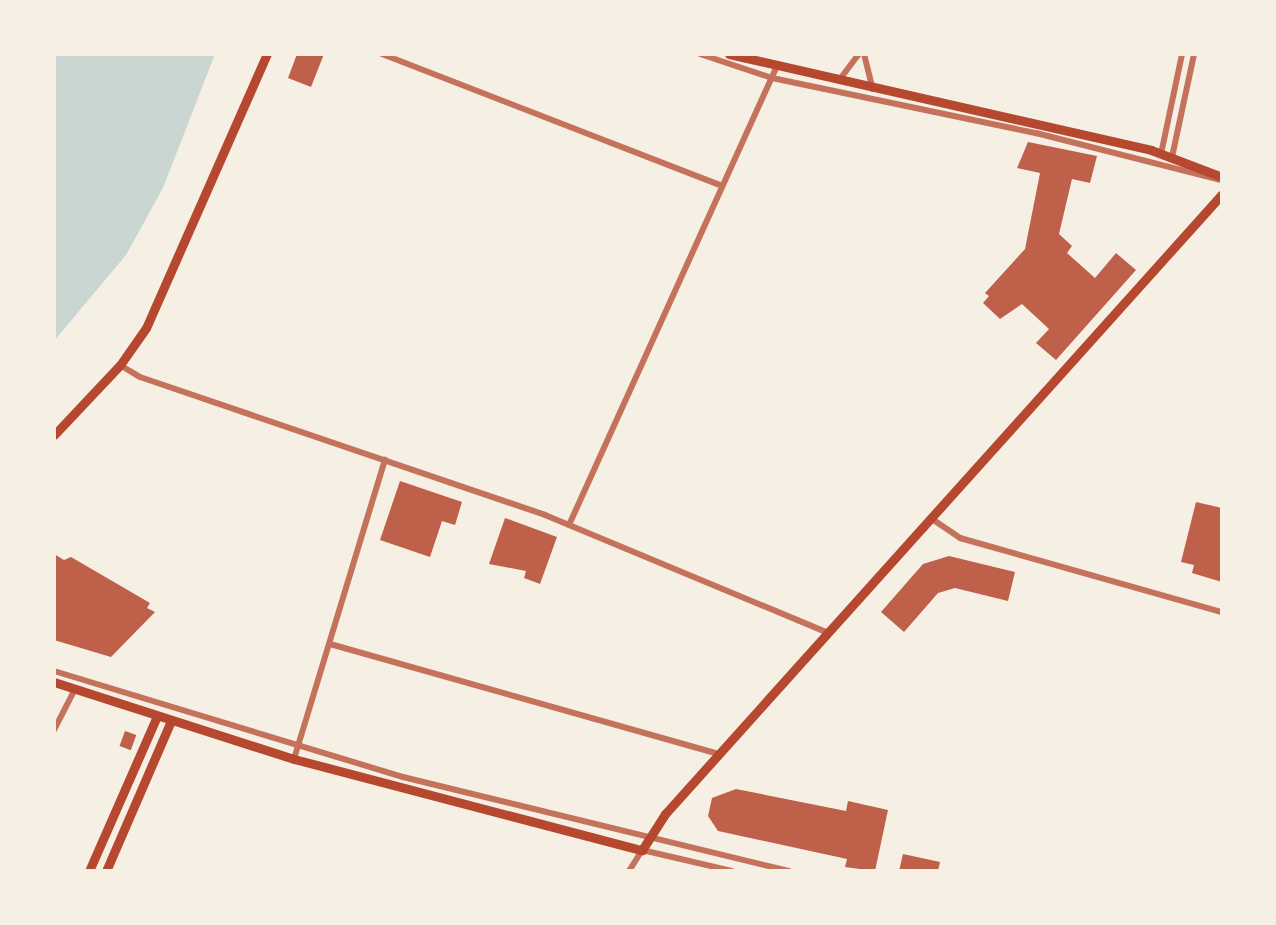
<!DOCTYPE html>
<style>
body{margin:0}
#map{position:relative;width:1276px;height:925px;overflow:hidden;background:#f6efe4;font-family:"Work Sans",sans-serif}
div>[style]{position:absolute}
.water>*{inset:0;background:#c9d6d2}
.building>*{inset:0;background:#bf614a;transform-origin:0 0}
.minor>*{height:6px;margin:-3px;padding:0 3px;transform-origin:3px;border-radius:3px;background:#c5725c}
.secondary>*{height:9px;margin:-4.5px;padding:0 4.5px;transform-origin:4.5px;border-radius:4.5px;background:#b5482f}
span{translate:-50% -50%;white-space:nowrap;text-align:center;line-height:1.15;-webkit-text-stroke:8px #f6efe4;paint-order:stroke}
.frame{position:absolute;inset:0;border:56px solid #f6efe4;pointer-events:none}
</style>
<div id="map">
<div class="water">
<div style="clip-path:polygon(54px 54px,215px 54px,163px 188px,126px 255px,54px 341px)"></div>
</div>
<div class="building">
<div style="clip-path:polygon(297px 54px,324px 54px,311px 87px,288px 78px)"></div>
<div style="clip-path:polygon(1028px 142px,1097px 156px,1090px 183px,1072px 179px,1059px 234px,1072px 246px,1067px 253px,1095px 278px,1116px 253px,1136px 270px,1056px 360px,1036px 343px,1049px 329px,1022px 304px,1000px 319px,983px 303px,989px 296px,985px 293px,1025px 249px,1040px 173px,1017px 168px)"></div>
<div style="clip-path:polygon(400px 481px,462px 502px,455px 525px,442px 521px,430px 557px,380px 540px)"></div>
<div style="clip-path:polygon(1196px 502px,1222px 508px,1222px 582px,1192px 573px,1194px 565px,1181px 562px)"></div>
<div style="clip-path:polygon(505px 518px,557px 537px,540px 584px,524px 578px,526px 571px,489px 564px)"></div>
<div style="clip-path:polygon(54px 554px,64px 560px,71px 557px,150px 603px,147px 608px,155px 612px,111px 657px,54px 640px)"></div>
<div style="clip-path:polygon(949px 556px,1015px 572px,1008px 601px,955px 588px,938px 593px,904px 632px,881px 612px,923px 564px)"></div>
<div style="left:125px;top:731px;width:12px;height:16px;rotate:20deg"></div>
<div style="clip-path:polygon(736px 789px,846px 811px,848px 801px,888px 810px,875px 871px,845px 867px,847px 859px,718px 831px,708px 816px,712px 798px)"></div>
<div style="clip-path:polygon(903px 854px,940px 862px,938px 871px,899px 871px)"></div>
</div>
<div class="minor">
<div style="left:382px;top:54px;width:362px;rotate:21.2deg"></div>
<div style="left:700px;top:54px;width:76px;rotate:18.4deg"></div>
<div style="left:772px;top:78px;width:270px;rotate:11.8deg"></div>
<div style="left:1036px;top:133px;width:191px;rotate:14.3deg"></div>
<div style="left:864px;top:54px;width:36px;rotate:76deg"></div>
<div style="left:840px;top:79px;width:31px;rotate:-53deg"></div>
<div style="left:1161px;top:154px;width:102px;rotate:-78.1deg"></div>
<div style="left:1172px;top:157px;width:105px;rotate:-77.9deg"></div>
<div style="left:120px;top:365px;width:23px;rotate:31deg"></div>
<div style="left:140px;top:377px;width:428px;rotate:18.8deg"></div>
<div style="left:545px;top:515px;width:308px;rotate:22.6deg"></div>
<div style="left:932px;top:519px;width:34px;rotate:34deg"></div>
<div style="left:960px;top:538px;width:272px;rotate:15.8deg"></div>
<div style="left:569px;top:525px;width:502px;rotate:-65.63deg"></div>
<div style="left:330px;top:644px;width:404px;rotate:15.8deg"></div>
<div style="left:54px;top:671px;width:365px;rotate:16.9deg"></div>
<div style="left:403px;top:777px;width:398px;rotate:13.7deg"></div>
<div style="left:54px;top:730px;width:46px;rotate:-62.9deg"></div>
<div style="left:294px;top:759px;width:313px;rotate:-73.1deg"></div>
<div style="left:629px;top:871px;width:25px;rotate:-58deg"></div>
<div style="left:642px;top:850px;width:92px;rotate:13.1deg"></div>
</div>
<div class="secondary">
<div style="left:729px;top:54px;width:433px;rotate:12.8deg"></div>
<div style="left:1151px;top:150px;width:76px;rotate:20.8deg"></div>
<div style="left:54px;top:435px;width:96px;rotate:-46.7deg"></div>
<div style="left:120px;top:365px;width:45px;rotate:-54.9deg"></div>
<div style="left:146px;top:328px;width:300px;rotate:-66.2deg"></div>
<div style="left:54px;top:682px;width:252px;rotate:17.8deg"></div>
<div style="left:294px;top:759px;width:360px;rotate:14.7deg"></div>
<div style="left:642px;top:850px;width:43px;rotate:-57.4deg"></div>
<div style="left:665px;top:814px;width:833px;rotate:-48.06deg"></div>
<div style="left:89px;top:871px;width:169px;rotate:-66.3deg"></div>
<div style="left:106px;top:871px;width:163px;rotate:-66.6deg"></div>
</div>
<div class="frame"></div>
</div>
